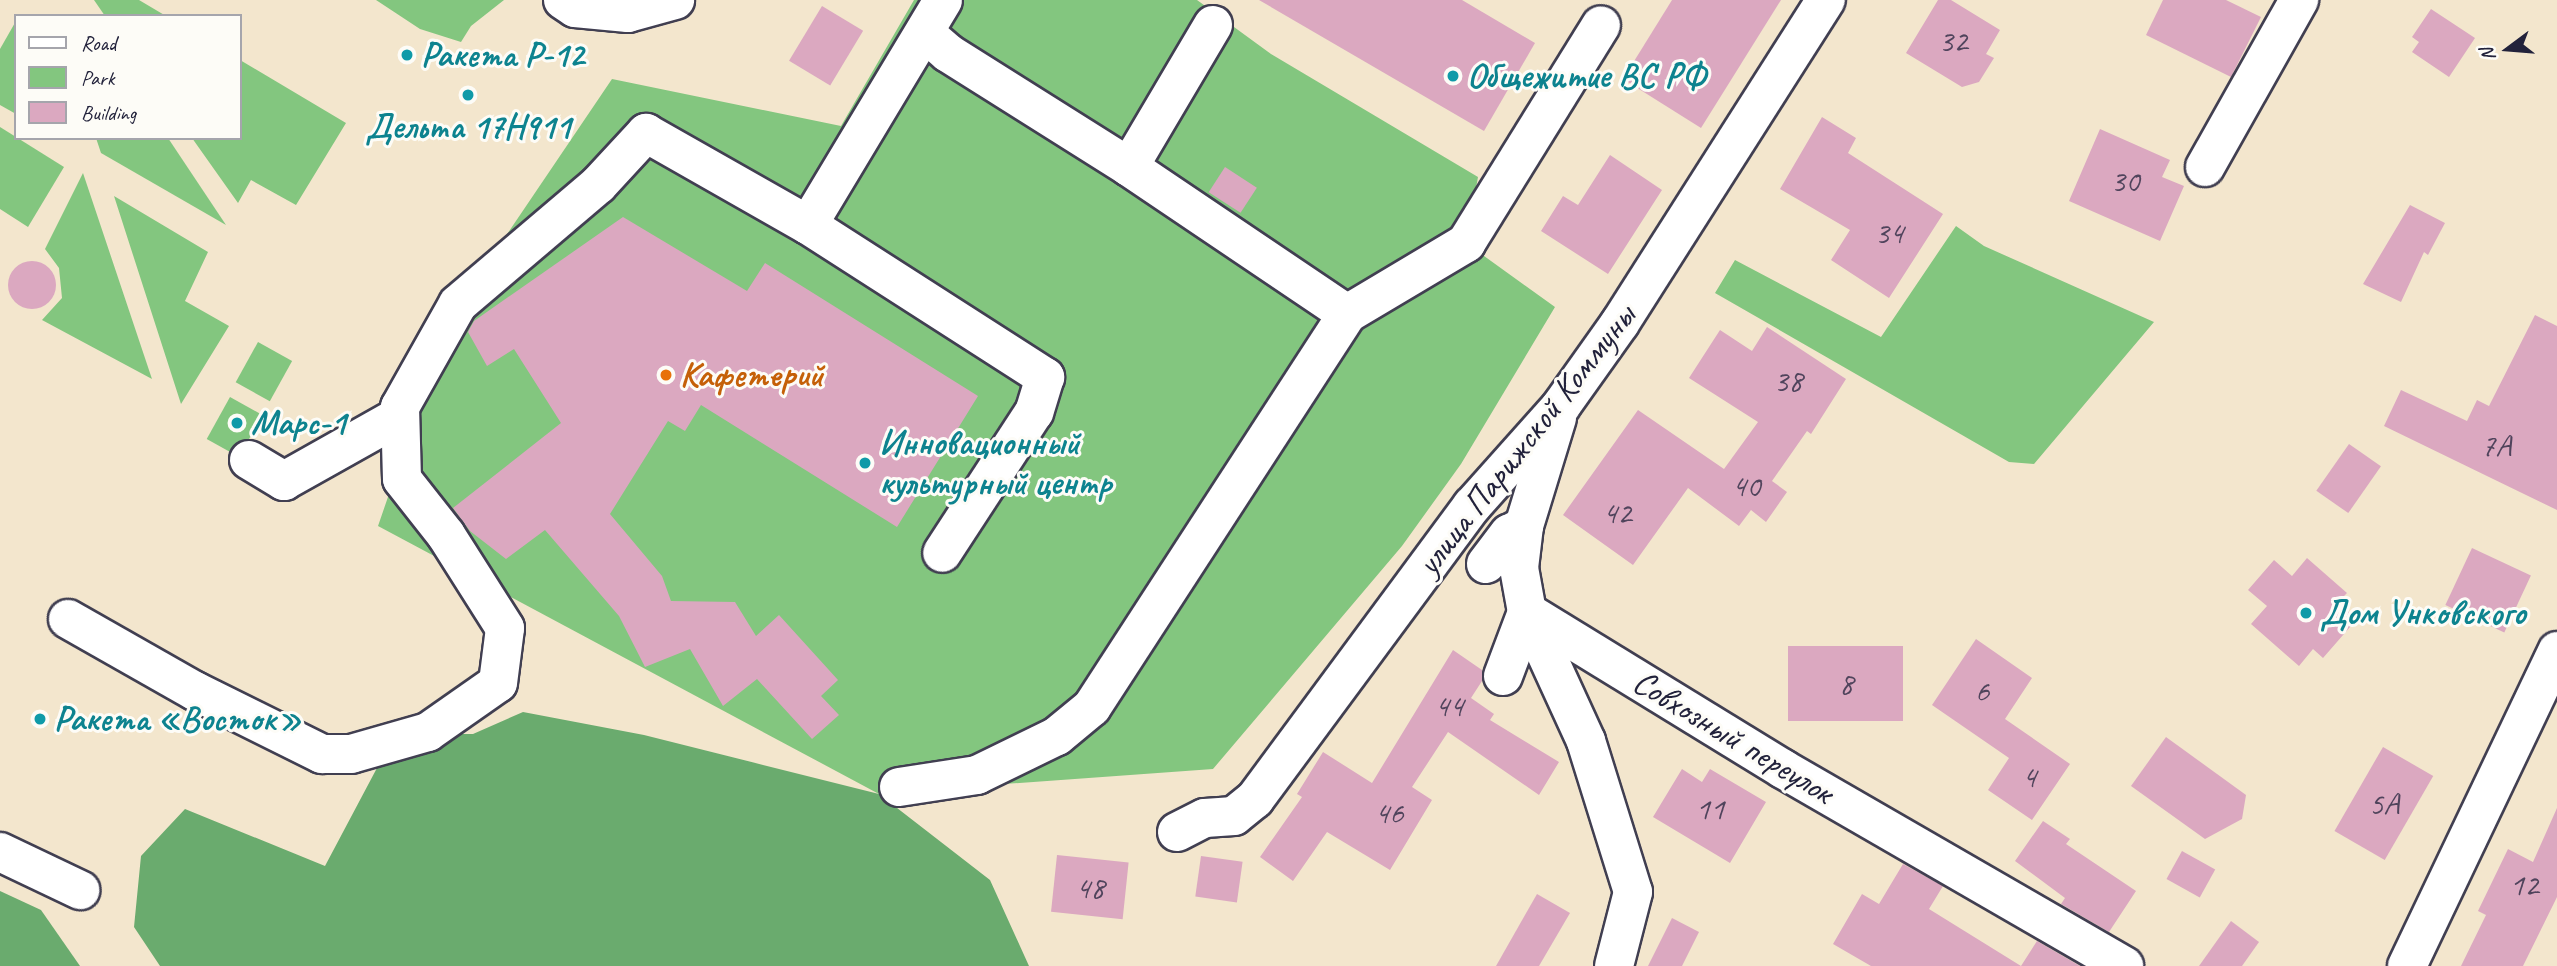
<!DOCTYPE html>
<meta charset="utf-8">
<style>
body{margin:0}
#map{position:relative;width:2557px;height:966px;overflow:hidden;background:#f3e6cd;font-family:Caveat,sans-serif}
div>[style]{position:absolute}
.green>*{inset:0;background:#83c67f;transform-origin:0 0}
.forest>*{inset:0;background:#6aab6e}
.building>*{inset:0;background:#dba8c0;transform-origin:0 0}
.round{border-radius:50%}
.roads{filter:drop-shadow(2px 0 #413f51) drop-shadow(-2px 0 #413f51) drop-shadow(0 2px #413f51) drop-shadow(0 -2px #413f51)}
.minor>*{height:38px;margin:-19px;padding:0 19px;transform-origin:19px;border-radius:19px;background:#fff}
.dots>*{width:19px;height:19px;translate:-50% -50%;box-sizing:border-box;border:4px solid #fdfcf7;border-radius:50%}
span{translate:-50% -50%;white-space:nowrap;text-align:center;line-height:1.15;-webkit-text-stroke:6px #fdfcf7;paint-order:stroke}
.number-label{font-size:32px;color:#50445c}
.number-label span{-webkit-text-stroke-width:0}
.culture-label{font-size:35px;color:#0d838f;font-weight:700}
.left{translate:0 -50%;text-align:left}
.food-label{font-size:35px;color:#c56008;font-weight:700}
.street-label{font-size:35px;color:#22223b}
.legend{position:absolute;left:14px;top:14px;width:228px;height:126px;box-sizing:border-box;background:#fdfcf7;border:2px solid #a5a5ac;margin:0;padding:9px 12px;list-style:none;font-size:21px;color:#22223b}
.legend li{display:flex;align-items:center;gap:14px;height:35px}
.legend b{width:35px;border:2px solid #a5a5ac}
.north{position:absolute;left:2473px;top:14px;width:70px;height:70px;-webkit-text-stroke:5px #fdfcf7;paint-order:stroke;rotate:254deg;font-size:19px;font-weight:700;line-height:28px;text-align:center;color:#22223b}
.north::after{content:'';display:block;margin:auto;width:24px;height:32px;background:#22223b;clip-path:polygon(50% 0,100% 100%,50% 72%,0 100%)}
</style>
<div id="map">
<div class="green">
<div style="clip-path:polygon(94px 0,139px 0,166px 16px,105px 16px)"></div>
<div style="clip-path:polygon(376px 0,504px 0,471px 26px,461px 42px,420px 29px)"></div>
<div style="clip-path:polygon(914px 0,1197px 0,1271px 54px,1478px 177px,1466px 243px,1555px 307px,1461px 464px,1402px 546px,1213px 769px,1004px 784px,956px 795px,879px 794px,378px 526px,449px 320px,612px 79px,841px 126px)"></div>
<div style="clip-path:polygon(16px 21px,16px 114px,0 105px,0 49px)"></div>
<div style="clip-path:polygon(240px 60px,346px 123px,296px 205px,251px 180px,238px 203px,192px 138px,240px 138px)"></div>
<div style="clip-path:polygon(0 127px,64px 167px,28px 227px,0 209px)"></div>
<div style="clip-path:polygon(96px 138px,168px 138px,226px 225px,101px 153px)"></div>
<div style="clip-path:polygon(83px 173px,152px 379px,42px 320px,62px 298px,59px 268px,45px 249px)"></div>
<div style="clip-path:polygon(114px 196px,208px 252px,185px 301px,229px 326px,181px 404px)"></div>
<div style="clip-path:polygon(1956px 226px,1984px 246px,2154px 322px,2034px 464px,2009px 462px,1715px 293px,1735px 260px,1881px 337px)"></div>
<div style="left:258px;top:342px;width:39px;height:46px;rotate:29deg"></div>
<div style="left:230px;top:397px;width:37px;height:48px;rotate:29deg"></div>
</div>
<div class="forest">
<div style="clip-path:polygon(523px 712px,644px 735px,879px 794px,990px 880px,1029px 966px,160px 966px,134px 927px,141px 856px,185px 809px,325px 866px,395px 734px,473px 734px)"></div>
<div style="clip-path:polygon(0 891px,41px 910px,80px 966px,0 966px)"></div>
</div>
<div class="building">
<div style="clip-path:polygon(1259px 0,1462px 0,1535px 43px,1484px 131px)"></div>
<div style="clip-path:polygon(1672px 0,1781px 0,1701px 128px,1623px 79px)"></div>
<div style="clip-path:polygon(1938px 0,1951px 0,2000px 30px,1986px 54px,1994px 58px,1979px 82px,1962px 87px,1906px 53px)"></div>
<div style="clip-path:polygon(2163px 0,2226px 0,2261px 17px,2231px 77px,2146px 35px)"></div>
<div style="left:822px;top:6px;width:48px;height:64px;rotate:31deg"></div>
<div style="clip-path:polygon(2431px 9px,2475px 38px,2449px 77px,2412px 52px,2419px 42px,2412px 37px)"></div>
<div style="clip-path:polygon(1822px 117px,1856px 138px,1848px 153px,1943px 214px,1889px 298px,1831px 260px,1850px 230px,1780px 189px)"></div>
<div style="clip-path:polygon(2100px 129px,2170px 160px,2162px 177px,2184px 186px,2160px 241px,2069px 201px)"></div>
<div style="clip-path:polygon(1610px 155px,1662px 190px,1608px 274px,1541px 231px,1563px 196px,1578px 205px)"></div>
<div style="left:1225px;top:167px;width:38px;height:30px;rotate:33deg"></div>
<div style="clip-path:polygon(2410px 205px,2445px 223px,2428px 255px,2424px 252px,2401px 302px,2363px 284px)"></div>
<div style="clip-path:polygon(623px 217px,747px 291px,765px 263px,978px 396px,897px 527px,701px 405px,685px 431px,668px 421px,610px 514px,662px 576px,671px 601px,735px 602px,756px 636px,779px 615px,838px 680px,821px 696px,839px 715px,812px 739px,757px 679px,723px 706px,690px 649px,645px 667px,619px 616px,545px 530px,506px 559px,470px 531px,453px 508px,561px 423px,514px 349px,487px 366px,468px 332px,474px 321px)"></div>
<div class="round" style="left:8px;top:261px;width:48px;height:48px"></div>
<div style="clip-path:polygon(2535px 315px,2557px 326px,2557px 510px,2384px 426px,2401px 390px,2467px 421px,2477px 400px,2489px 406px)"></div>
<div style="clip-path:polygon(1767px 327px,1846px 379px,1811px 434px,1807px 431px,1772px 481px,1787px 492px,1766px 522px,1751px 510px,1739px 526px,1688px 488px,1633px 565px,1563px 515px,1638px 410px,1724px 469px,1758px 422px,1689px 378px,1720px 330px,1752px 351px)"></div>
<div style="left:2349px;top:444px;width:39px;height:57px;rotate:35deg"></div>
<div style="left:2472px;top:548px;width:65px;height:63px;rotate:25deg"></div>
<div style="clip-path:polygon(2307px 558px,2347px 593px,2338px 602px,2357px 619px,2323px 658px,2313px 649px,2299px 666px,2251px 624px,2267px 606px,2248px 590px,2274px 560px,2292px 576px)"></div>
<div style="clip-path:polygon(1976px 639px,2032px 678px,2005px 719px,2070px 764px,2032px 820px,1988px 790px,2009px 758px,1932px 705px)"></div>
<div style="left:1903px;top:646px;width:75px;height:115px;rotate:90deg"></div>
<div style="clip-path:polygon(1453px 650px,1482px 670px,1482px 681px,1471px 698px,1494px 714px,1490px 720px,1559px 762px,1539px 795px,1448px 732px,1412px 787px,1432px 800px,1390px 870px,1327px 832px,1293px 881px,1260px 857px,1302px 797px,1297px 794px,1323px 752px,1372px 783px)"></div>
<div style="clip-path:polygon(2166px 737px,2246px 795px,2242px 819px,2205px 839px,2131px 786px)"></div>
<div style="left:2383px;top:747px;width:58px;height:97px;rotate:30deg"></div>
<div style="clip-path:polygon(1682px 769px,1702px 782px,1710px 769px,1766px 802px,1730px 863px,1653px 817px)"></div>
<div style="clip-path:polygon(2557px 808px,2557px 897px,2523px 966px,2461px 966px,2486px 915px,2478px 911px,2508px 849px,2533px 862px)"></div>
<div style="clip-path:polygon(2043px 821px,2070px 839px,2066px 844px,2136px 891px,2109px 932px,2061px 904px,2065px 898px,2015px 861px)"></div>
<div style="left:2182px;top:851px;width:38px;height:32px;rotate:29deg"></div>
<div style="left:1057px;top:855px;width:72px;height:57px;rotate:6deg"></div>
<div style="left:1201px;top:856px;width:42px;height:41px;rotate:8deg"></div>
<div style="clip-path:polygon(1903px 864px,1943px 886px,1929px 909px,2021px 966px,2037px 941px,2080px 966px,1871px 966px,1833px 944px,1862px 894px,1879px 904px)"></div>
<div style="clip-path:polygon(1537px 894px,1570px 913px,1539px 966px,1496px 966px)"></div>
<div style="clip-path:polygon(1672px 918px,1699px 932px,1682px 966px,1648px 966px)"></div>
<div style="clip-path:polygon(2231px 921px,2259px 942px,2242px 966px,2199px 966px)"></div>
</div>
<div class="roads">
<div class="minor">
<div style="left:563px;top:0;width:14px;rotate:34deg"></div>
<div style="left:575px;top:8px;width:53px;rotate:5.4deg"></div>
<div style="left:628px;top:13px;width:49px;rotate:-15.5deg"></div>
<div style="left:925px;top:33px;width:30px;rotate:41deg"></div>
<div style="left:948px;top:53px;width:214px;rotate:32.2deg"></div>
<div style="left:1129px;top:167px;width:165px;rotate:-59.4deg"></div>
<div style="left:1129px;top:167px;width:263px;rotate:34deg"></div>
<div style="left:1347px;top:314px;width:139px;rotate:-30.8deg"></div>
<div style="left:1466px;top:243px;width:256px;rotate:-58.2deg"></div>
<div style="left:2205px;top:167px;width:192px;rotate:-60.6deg"></div>
<div style="left:808px;top:225px;width:262px;rotate:-59deg"></div>
<div style="left:1557px;top:418px;width:113px;rotate:107deg"></div>
<div style="left:1524px;top:526px;width:42px;rotate:96.8deg"></div>
<div style="left:1519px;top:568px;width:45px;rotate:79.7deg"></div>
<div style="left:1527px;top:612px;width:300px;rotate:31.5deg"></div>
<div style="left:1783px;top:769px;width:394px;rotate:30deg"></div>
<div style="left:249px;top:460px;width:41px;rotate:31deg"></div>
<div style="left:284px;top:481px;width:133px;rotate:-29.3deg"></div>
<div style="left:1486px;top:564px;width:38px;rotate:-53deg"></div>
<div style="left:1509px;top:534px;width:17px;rotate:-28deg"></div>
<div style="left:68px;top:619px;width:146px;rotate:29.6deg"></div>
<div style="left:195px;top:691px;width:142px;rotate:26.4deg"></div>
<div style="left:322px;top:754px;width:29px"></div>
<div style="left:351px;top:754px;width:80px;rotate:-15.9deg"></div>
<div style="left:428px;top:732px;width:85px;rotate:-35deg"></div>
<div style="left:498px;top:683px;width:55px;rotate:-82.7deg"></div>
<div style="left:505px;top:628px;width:110px;rotate:-122.4deg"></div>
<div style="left:446px;top:535px;width:71px;rotate:-128.2deg"></div>
<div style="left:402px;top:479px;width:72px;rotate:-91.6deg"></div>
<div style="left:400px;top:407px;width:118px;rotate:-60.6deg"></div>
<div style="left:458px;top:304px;width:184px;rotate:-40.4deg"></div>
<div style="left:598px;top:185px;width:71px;rotate:-47.3deg"></div>
<div style="left:646px;top:133px;width:186px;rotate:29.6deg"></div>
<div style="left:808px;top:225px;width:282px;rotate:32.7deg"></div>
<div style="left:1045px;top:377px;width:37px;rotate:107deg"></div>
<div style="left:1034px;top:412px;width:168px;rotate:123.1deg"></div>
<div style="left:1503px;top:676px;width:68px;rotate:-69.4deg"></div>
<div style="left:1527px;top:612px;width:142px;rotate:65.4deg"></div>
<div style="left:1586px;top:741px;width:158px;rotate:72.7deg"></div>
<div style="left:1633px;top:892px;width:76px;rotate:104.4deg"></div>
<div style="left:899px;top:787px;width:79px;rotate:-8.7deg"></div>
<div style="left:977px;top:775px;width:89px;rotate:-26deg"></div>
<div style="left:1057px;top:736px;width:45px;rotate:-39.6deg"></div>
<div style="left:1092px;top:707px;width:468px;rotate:-57deg"></div>
<div style="left:1177px;top:832px;width:31px;rotate:-27deg"></div>
<div style="left:1205px;top:818px;width:29px;rotate:-4deg"></div>
<div style="left:1234px;top:816px;width:27px;rotate:-39deg"></div>
<div style="left:1255px;top:799px;width:365px;rotate:-53.5deg"></div>
<div style="left:1472px;top:506px;width:134px;rotate:-48.3deg"></div>
<div style="left:1561px;top:406px;width:102px;rotate:-54.6deg"></div>
<div style="left:1620px;top:323px;width:383px;rotate:-57.5deg"></div>
<div style="left:0;top:852px;width:89px;rotate:25.4deg"></div>
<div style="left:2407px;top:966px;width:349px;rotate:-64.5deg"></div>
</div>
</div>
<div class="dots">
<div style="left:407px;top:55px;background:#0f9aa8"></div>
<div style="left:1453px;top:76px;background:#0f9aa8"></div>
<div style="left:468px;top:95px;background:#0f9aa8"></div>
<div style="left:666px;top:375px;background:#e8710a"></div>
<div style="left:237px;top:423px;background:#0f9aa8"></div>
<div style="left:865px;top:463px;background:#0f9aa8"></div>
<div style="left:2306px;top:613px;background:#0f9aa8"></div>
<div style="left:40px;top:719px;background:#0f9aa8"></div>
</div>
<div class="number-label">
<span style="left:1953px;top:41px">32</span>
<span style="left:2125px;top:181px">30</span>
<span style="left:1889px;top:233px">34</span>
<span style="left:1788px;top:381px">38</span>
<span style="left:2496px;top:446px">7А</span>
<span style="left:1746px;top:486px">40</span>
<span style="left:1617px;top:513px">42</span>
<span style="left:1846px;top:684px">8</span>
<span style="left:1982px;top:691px">6</span>
<span style="left:1449px;top:706px">44</span>
<span style="left:2029px;top:777px">4</span>
<span style="left:2384px;top:804px">5А</span>
<span style="left:1710px;top:809px">11</span>
<span style="left:1389px;top:813px">46</span>
<span style="left:2524px;top:885px">12</span>
<span style="left:1090px;top:888px">48</span>
</div>
<div class="culture-label">
<span class="left" style="left:421px;top:55px">Ракета Р-12</span>
<span class="left" style="left:1467px;top:76px">Общежитие ВС РФ</span>
<span style="left:468px;top:127px">Дельта 17Н911</span>
<span class="left" style="left:251px;top:423px">Марс-1</span>
<span class="left" style="left:879px;top:463px">Инновационный<br>культурный центр</span>
<span class="left" style="left:2320px;top:613px">Дом Унковского</span>
<span class="left" style="left:54px;top:719px">Ракета «Восток»</span>
</div>
<div class="food-label">
<span class="left" style="left:680px;top:375px">Кафетерий</span>
</div>
<div class="street-label">
<span style="left:1526px;top:440px;rotate:-52deg">улица Парижской Коммуны</span>
<span style="left:1733px;top:737px;rotate:31deg">Совхозный переулок</span>
</div>
<ul class="legend">
<li><b style="height:9px;background:#fff"></b>Road</li>
<li><b style="height:19px;background:#83c67f"></b>Park</li>
<li><b style="height:19px;background:#dba8c0"></b>Building</li>
</ul>
<div class="north">N</div>
</div>
